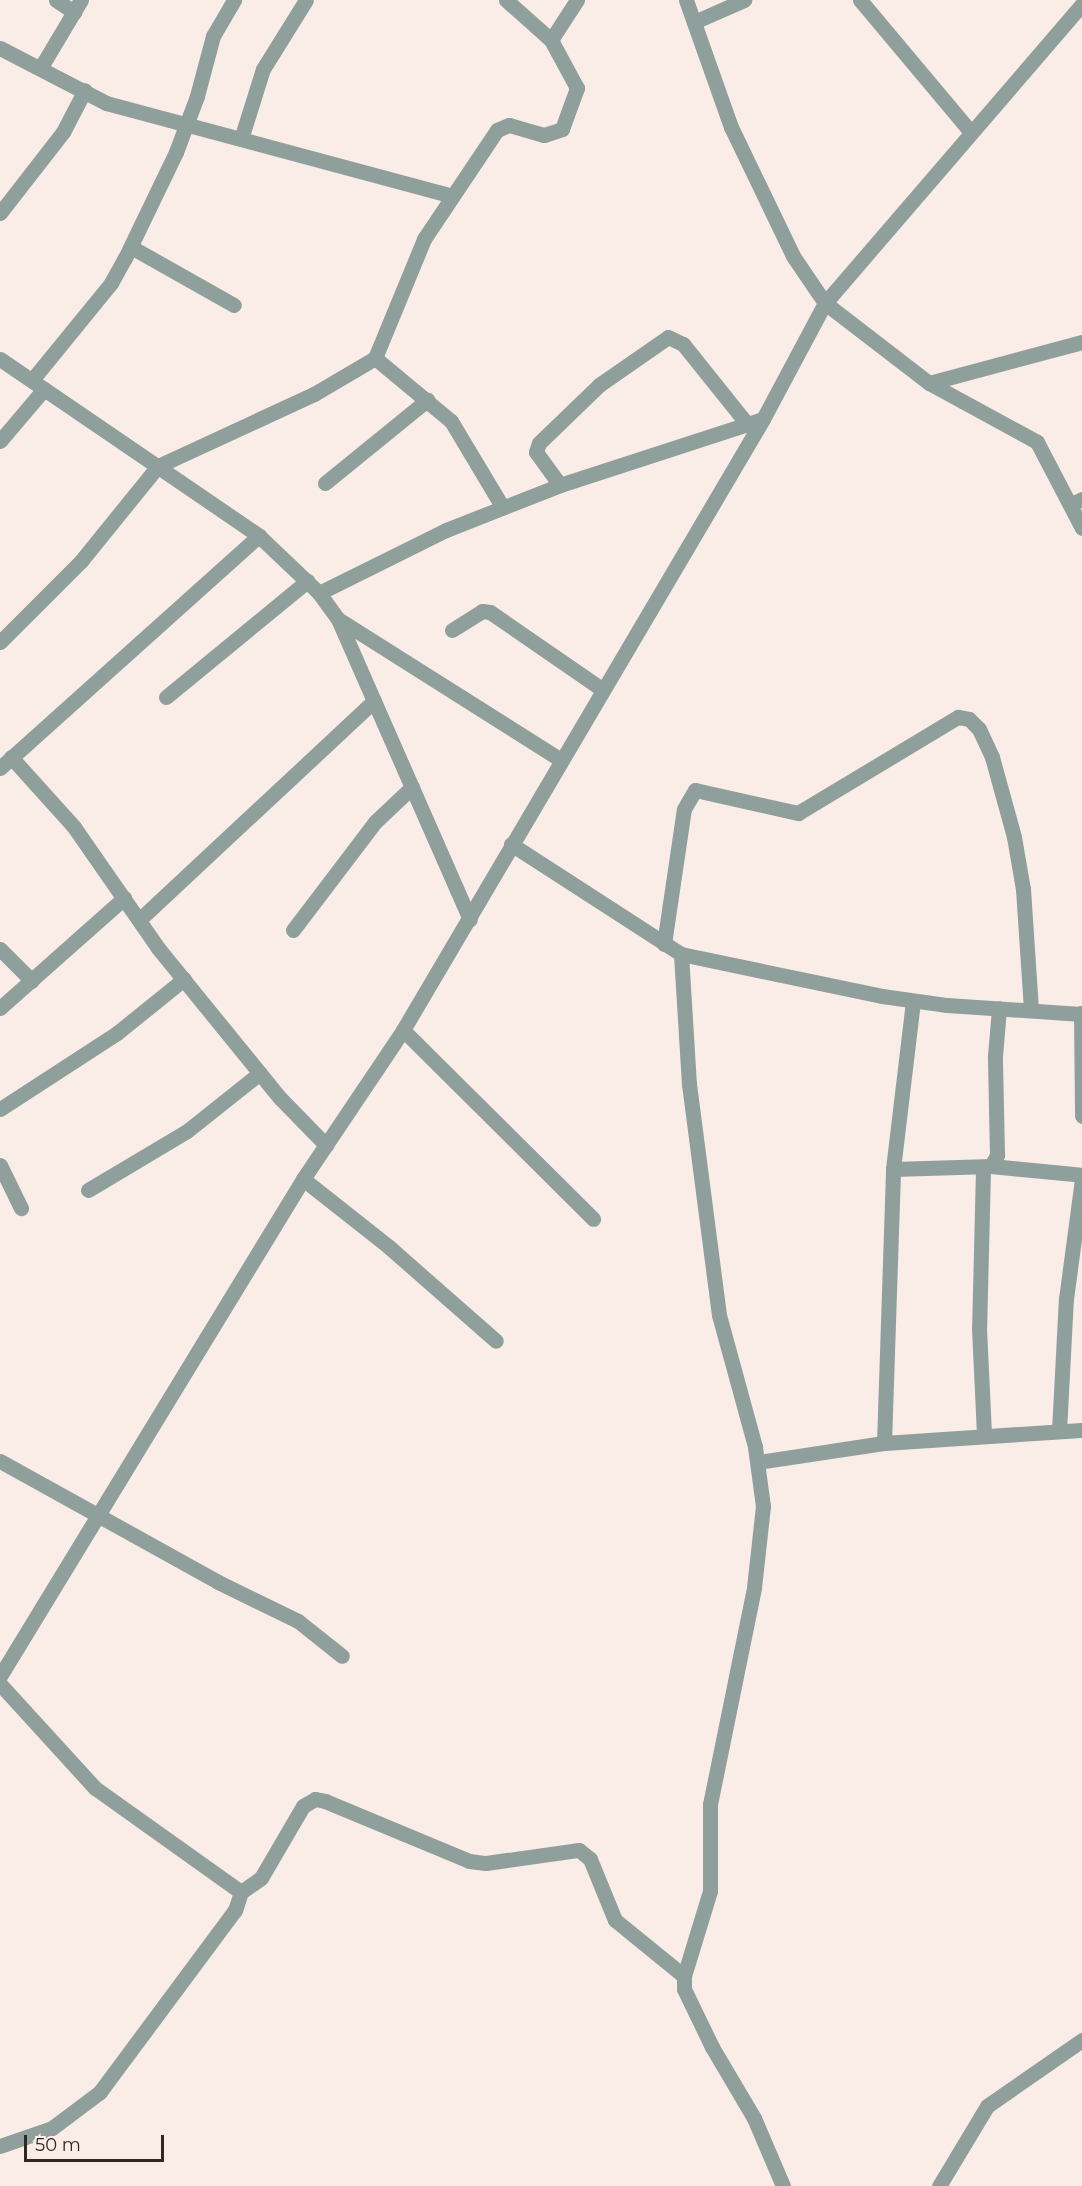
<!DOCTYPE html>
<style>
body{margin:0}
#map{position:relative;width:1082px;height:2186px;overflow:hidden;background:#faece7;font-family:Montserrat,sans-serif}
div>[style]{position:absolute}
.minor>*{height:15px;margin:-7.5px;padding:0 7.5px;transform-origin:7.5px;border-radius:7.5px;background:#8f9f9c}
.tertiary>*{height:15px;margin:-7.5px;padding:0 7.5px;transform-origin:7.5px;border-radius:7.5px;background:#8f9f9c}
span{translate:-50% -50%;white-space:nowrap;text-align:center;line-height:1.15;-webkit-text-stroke:6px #faece7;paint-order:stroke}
.scale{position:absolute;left:24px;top:2135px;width:140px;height:27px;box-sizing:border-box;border:3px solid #332722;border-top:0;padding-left:8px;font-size:18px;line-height:21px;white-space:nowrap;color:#332722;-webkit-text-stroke:4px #faece7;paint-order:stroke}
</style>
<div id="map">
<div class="minor">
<div style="left:56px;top:0;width:22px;rotate:34deg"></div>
<div style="left:506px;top:0;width:60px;rotate:41.6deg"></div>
<div style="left:860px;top:0;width:171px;rotate:50deg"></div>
<div style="left:694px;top:22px;width:55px;rotate:-23.7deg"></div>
<div style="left:0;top:48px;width:119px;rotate:27.4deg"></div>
<div style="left:106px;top:103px;width:358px;rotate:15deg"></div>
<div style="left:41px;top:67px;width:78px;rotate:-59.2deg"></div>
<div style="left:241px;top:139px;width:73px;rotate:-72.6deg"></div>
<div style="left:263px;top:69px;width:81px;rotate:-58.1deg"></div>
<div style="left:0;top:213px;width:103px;rotate:-52.1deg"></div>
<div style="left:63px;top:132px;width:47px;rotate:-62.4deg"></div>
<div style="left:131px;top:247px;width:118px;rotate:29.4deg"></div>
<div style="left:375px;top:358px;width:99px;rotate:39.7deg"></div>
<div style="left:451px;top:421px;width:101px;rotate:59.1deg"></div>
<div style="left:0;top:359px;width:314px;rotate:34.3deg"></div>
<div style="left:259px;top:536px;width:83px;rotate:43.5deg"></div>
<div style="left:319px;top:593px;width:32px;rotate:54deg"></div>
<div style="left:338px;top:619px;width:328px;rotate:66.3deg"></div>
<div style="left:32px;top:380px;width:125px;rotate:-50.8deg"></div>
<div style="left:111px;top:283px;width:29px;rotate:-61deg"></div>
<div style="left:125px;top:258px;width:118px;rotate:-64.3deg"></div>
<div style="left:176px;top:152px;width:60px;rotate:-69.4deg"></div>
<div style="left:197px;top:96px;width:62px;rotate:-75.1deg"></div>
<div style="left:213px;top:36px;width:42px;rotate:-59.7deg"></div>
<div style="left:929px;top:383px;width:158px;rotate:-15deg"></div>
<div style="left:0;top:441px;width:68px;rotate:-49.8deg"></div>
<div style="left:325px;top:483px;width:132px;rotate:-39.1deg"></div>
<div style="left:560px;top:485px;width:41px;rotate:-126deg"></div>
<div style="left:536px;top:452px;width:9px;rotate:-72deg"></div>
<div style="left:539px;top:443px;width:83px;rotate:-44deg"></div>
<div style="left:599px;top:385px;width:84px;rotate:-34.8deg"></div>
<div style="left:668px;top:337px;width:17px;rotate:25deg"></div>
<div style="left:683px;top:344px;width:102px;rotate:51.3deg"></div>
<div style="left:1071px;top:504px;width:12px;rotate:-24deg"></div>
<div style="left:319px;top:593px;width:142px;rotate:-26.4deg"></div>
<div style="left:446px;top:530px;width:123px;rotate:-21.5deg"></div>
<div style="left:560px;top:485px;width:213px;rotate:-18deg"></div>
<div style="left:338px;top:619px;width:264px;rotate:32.3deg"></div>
<div style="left:452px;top:630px;width:36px;rotate:-32deg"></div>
<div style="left:482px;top:611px;width:8px;rotate:7deg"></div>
<div style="left:490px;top:612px;width:137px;rotate:34.6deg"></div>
<div style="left:0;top:642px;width:115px;rotate:-45deg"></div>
<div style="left:81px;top:561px;width:122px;rotate:-51deg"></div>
<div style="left:158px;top:466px;width:172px;rotate:-24.8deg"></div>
<div style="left:314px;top:394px;width:71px;rotate:-30.5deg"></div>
<div style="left:375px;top:358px;width:129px;rotate:-67.6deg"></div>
<div style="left:424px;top:239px;width:131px;rotate:-56.2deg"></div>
<div style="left:497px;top:130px;width:13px;rotate:-23deg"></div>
<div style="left:509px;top:125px;width:36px;rotate:16deg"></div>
<div style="left:544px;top:135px;width:19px;rotate:-18deg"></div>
<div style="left:562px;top:129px;width:44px;rotate:-69.9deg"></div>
<div style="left:577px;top:88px;width:55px;rotate:-118.4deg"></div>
<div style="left:551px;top:40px;width:48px;rotate:-57deg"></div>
<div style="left:166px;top:697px;width:183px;rotate:-39.4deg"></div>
<div style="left:11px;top:757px;width:94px;rotate:48deg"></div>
<div style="left:74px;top:827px;width:147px;rotate:55.2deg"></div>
<div style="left:158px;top:948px;width:193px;rotate:50.9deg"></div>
<div style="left:280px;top:1098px;width:66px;rotate:45.6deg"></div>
<div style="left:0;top:768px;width:348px;rotate:-41.9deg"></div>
<div style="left:511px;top:844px;width:202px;rotate:32.9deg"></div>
<div style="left:681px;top:954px;width:205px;rotate:11.8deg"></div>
<div style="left:882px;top:996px;width:66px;rotate:7.9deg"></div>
<div style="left:947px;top:1005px;width:135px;rotate:3.8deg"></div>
<div style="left:139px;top:920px;width:321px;rotate:-43deg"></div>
<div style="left:293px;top:930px;width:136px;rotate:-52.8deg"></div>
<div style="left:375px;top:822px;width:51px;rotate:-43.4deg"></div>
<div style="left:664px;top:944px;width:136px;rotate:-81.6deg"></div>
<div style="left:684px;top:809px;width:22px;rotate:-60deg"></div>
<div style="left:695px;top:790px;width:106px;rotate:12.6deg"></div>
<div style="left:798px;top:813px;width:187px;rotate:-31deg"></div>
<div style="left:958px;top:717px;width:11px;rotate:10deg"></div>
<div style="left:969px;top:719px;width:14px;rotate:45deg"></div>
<div style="left:979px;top:729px;width:31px;rotate:65deg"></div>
<div style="left:992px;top:757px;width:83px;rotate:74.6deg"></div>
<div style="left:1014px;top:837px;width:53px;rotate:80.2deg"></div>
<div style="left:1023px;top:889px;width:121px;rotate:86.2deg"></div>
<div style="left:0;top:949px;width:45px;rotate:45deg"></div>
<div style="left:681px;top:954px;width:130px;rotate:86.5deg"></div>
<div style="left:689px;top:1084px;width:233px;rotate:82.6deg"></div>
<div style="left:719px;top:1315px;width:137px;rotate:74.7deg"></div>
<div style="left:755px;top:1447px;width:60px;rotate:82.3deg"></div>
<div style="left:763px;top:1506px;width:82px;rotate:96.3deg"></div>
<div style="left:754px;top:1588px;width:221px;rotate:101.5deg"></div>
<div style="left:710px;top:1805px;width:86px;rotate:90deg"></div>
<div style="left:710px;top:1891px;width:89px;rotate:107deg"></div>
<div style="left:684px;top:1976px;width:13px;rotate:90deg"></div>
<div style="left:684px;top:1989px;width:64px;rotate:64.2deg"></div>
<div style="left:712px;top:2047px;width:82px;rotate:59.4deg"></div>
<div style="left:754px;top:2118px;width:74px;rotate:66.9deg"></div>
<div style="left:0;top:1008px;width:166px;rotate:-41.6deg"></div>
<div style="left:1081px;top:1013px;width:103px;rotate:89.4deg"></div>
<div style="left:403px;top:1030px;width:268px;rotate:44.8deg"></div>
<div style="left:0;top:1109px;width:140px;rotate:-33deg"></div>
<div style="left:117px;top:1033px;width:86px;rotate:-38.9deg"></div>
<div style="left:0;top:1165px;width:48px;rotate:64deg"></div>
<div style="left:991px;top:1166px;width:91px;rotate:5.6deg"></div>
<div style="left:893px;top:1169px;width:98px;rotate:-1.8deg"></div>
<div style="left:991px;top:1166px;width:13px;rotate:-61deg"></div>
<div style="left:997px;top:1155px;width:99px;rotate:-91.2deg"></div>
<div style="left:995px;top:1056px;width:48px;rotate:-85.2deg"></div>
<div style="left:983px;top:1169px;width:159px;rotate:91.4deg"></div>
<div style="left:979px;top:1328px;width:108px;rotate:87.3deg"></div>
<div style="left:303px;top:1179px;width:110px;rotate:38.3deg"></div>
<div style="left:389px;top:1247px;width:142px;rotate:41.3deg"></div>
<div style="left:88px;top:1190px;width:115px;rotate:-30.8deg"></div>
<div style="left:187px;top:1131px;width:93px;rotate:-38.5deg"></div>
<div style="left:1059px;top:1431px;width:132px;rotate:-87deg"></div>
<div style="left:1066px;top:1299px;width:121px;rotate:-82.4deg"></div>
<div style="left:884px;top:1443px;width:274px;rotate:-88.1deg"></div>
<div style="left:893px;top:1169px;width:169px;rotate:-83.2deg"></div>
<div style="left:0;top:1461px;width:249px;rotate:29deg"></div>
<div style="left:218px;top:1582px;width:89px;rotate:26deg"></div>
<div style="left:298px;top:1621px;width:56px;rotate:38.5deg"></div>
<div style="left:758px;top:1462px;width:127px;rotate:-8.6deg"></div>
<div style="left:884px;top:1443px;width:198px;rotate:-3.8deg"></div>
<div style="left:0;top:1676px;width:582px;rotate:-58.63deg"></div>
<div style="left:303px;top:1179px;width:179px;rotate:-56.1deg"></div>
<div style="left:403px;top:1030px;width:709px;rotate:-59.49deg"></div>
<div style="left:763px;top:419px;width:132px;rotate:-61.9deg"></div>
<div style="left:0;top:1684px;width:141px;rotate:47.6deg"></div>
<div style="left:95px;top:1788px;width:179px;rotate:35.5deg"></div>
<div style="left:241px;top:1892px;width:19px;rotate:108deg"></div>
<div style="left:235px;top:1910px;width:227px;rotate:126.6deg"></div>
<div style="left:100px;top:2092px;width:60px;rotate:143.1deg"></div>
<div style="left:52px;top:2128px;width:55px;rotate:160.9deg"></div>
<div style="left:241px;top:1892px;width:24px;rotate:-35deg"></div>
<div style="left:261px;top:1878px;width:83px;rotate:-59.7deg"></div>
<div style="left:303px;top:1806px;width:14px;rotate:-30deg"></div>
<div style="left:315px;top:1799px;width:10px;rotate:11deg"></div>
<div style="left:325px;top:1801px;width:156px;rotate:22.6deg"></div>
<div style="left:469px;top:1861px;width:17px;rotate:7deg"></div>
<div style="left:486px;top:1863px;width:94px;rotate:-8deg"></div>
<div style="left:579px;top:1850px;width:14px;rotate:39deg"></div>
<div style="left:590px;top:1859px;width:66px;rotate:67.7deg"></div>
<div style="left:615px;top:1920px;width:89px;rotate:39.1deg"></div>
<div style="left:939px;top:2186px;width:93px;rotate:-59deg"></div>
<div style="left:987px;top:2106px;width:116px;rotate:-34.8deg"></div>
</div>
<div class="tertiary">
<div style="left:686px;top:0;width:135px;rotate:70.5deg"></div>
<div style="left:731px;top:127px;width:143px;rotate:64.3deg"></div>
<div style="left:793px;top:256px;width:57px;rotate:55.8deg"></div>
<div style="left:825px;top:303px;width:131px;rotate:37.6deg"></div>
<div style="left:929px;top:383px;width:123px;rotate:28.6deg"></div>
<div style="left:1037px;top:442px;width:97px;rotate:62.4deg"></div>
<div style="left:825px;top:303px;width:394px;rotate:-49.3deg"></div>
</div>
<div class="scale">50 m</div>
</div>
